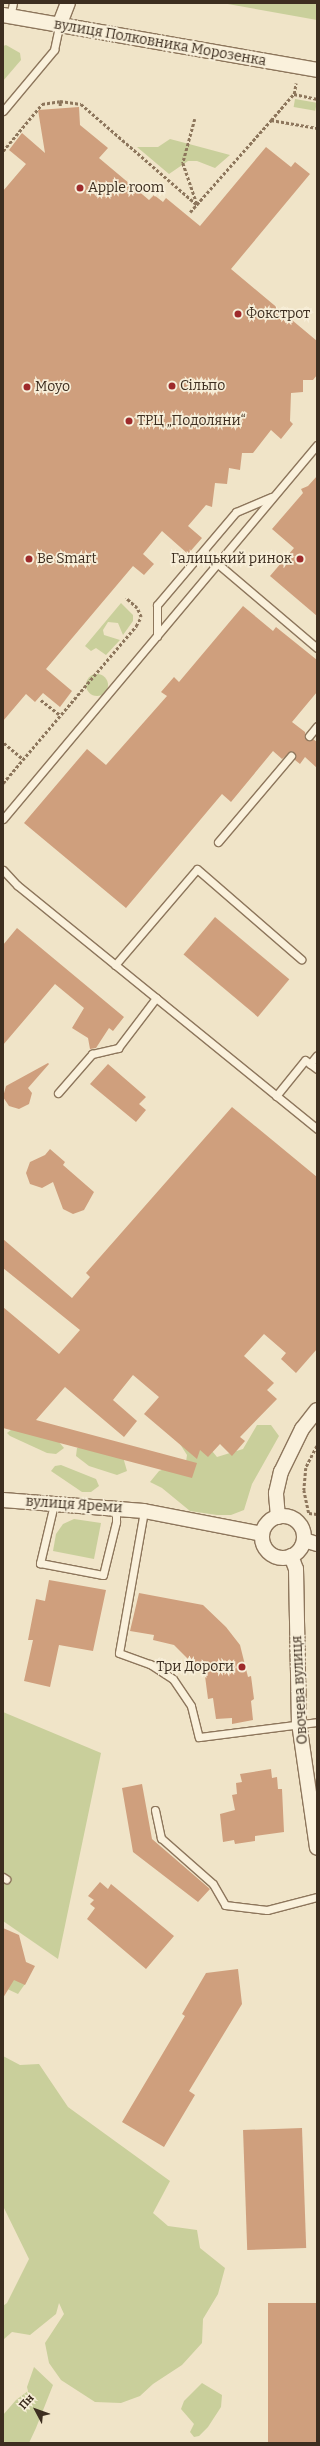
<!DOCTYPE html>
<meta charset="utf-8">
<style>
body{margin:0}
#map{position:relative;width:320px;height:2446px;overflow:hidden;background:#f0e4c8;font-family:Bitter,serif}
div>[style]{position:absolute}
.green>*{inset:0;background:#c9cf9b;transform-origin:0 0}
.round{border-radius:50%}
.building>*{inset:0;background:#cf9f7d;transform-origin:0 0}
.path>*{height:2.5px;margin-top:-1.25px;transform-origin:0;background:repeating-linear-gradient(90deg,#8d765c 0 3px,transparent 0 5px)}
.roads{filter:drop-shadow(1px 0 #8d765c) drop-shadow(-1px 0 #8d765c) drop-shadow(0 1px #8d765c) drop-shadow(0 -1px #8d765c)}
.service>*{height:7px;margin:-3.5px;padding:0 3.5px;transform-origin:3.5px;border-radius:3.5px;background:#faf1dc}
.minor>*{height:14px;margin:-7px;padding:0 7px;transform-origin:7px;border-radius:7px;background:#faf1dc}
.minor>.ring{margin:-7px;padding:0;box-sizing:content-box;background:none;border:14px solid #faf1dc;border-radius:50%}
.dots>*{width:11px;height:11px;translate:-50% -50%;box-sizing:border-box;border:2px solid #f7eed8;border-radius:50%}
span{translate:-50% -50%;white-space:nowrap;text-align:center;line-height:1.15;-webkit-text-stroke:3.5px #f7eed8;paint-order:stroke}
.street-label{font-size:14px;color:#3d2e20}
.poi-label{font-size:14px;color:#3d2e20}
.left{translate:0 -50%;text-align:left}
.right{translate:-100% -50%;text-align:right}
.frame{position:absolute;inset:0;border:4px solid #3d2e20;pointer-events:none}
.north{position:absolute;left:16px;top:2390px;width:40px;height:40px;-webkit-text-stroke:3px #f7eed8;paint-order:stroke;rotate:311deg;font-size:11px;font-weight:700;line-height:16px;text-align:center;color:#3d2e20}
.north::after{content:'';display:block;margin:auto;width:14px;height:18px;background:#3d2e20;clip-path:polygon(50% 0,100% 100%,50% 72%,0 100%)}
</style>
<div id="map">
<div class="green">
<div style="clip-path:polygon(222px 3px,317px 3px,317px 20px)"></div>
<div style="clip-path:polygon(6px 45px,20px 53px,21px 60px,3px 81px,3px 46px)"></div>
<div style="left:295px;top:99px;width:22px;height:8px;rotate:10deg"></div>
<div style="clip-path:polygon(170px 139px,189px 144px,230px 155px,215px 168px,197px 161px,188px 161px,169px 174px,137px 147px,158px 147px)"></div>
<div style="clip-path:polygon(121px 603px,133px 615px,133px 621px,123px 635px,118px 623px,108px 622px,103px 630px,104px 635px,120px 640px,106px 655px,96px 648px,91px 651px,85px 646px)"></div>
<div class="round" style="left:86px;top:674px;width:22px;height:22px"></div>
<div style="clip-path:polygon(257px 1425px,271px 1425px,279px 1436px,252px 1484px,244px 1510px,231px 1515px,217px 1515px,190px 1511px,162px 1488px,150px 1482px,159px 1471px,172px 1466px,185px 1469px,187px 1455px,180px 1444px,208px 1446px,217px 1457px,243px 1449px)"></div>
<div style="clip-path:polygon(12px 1429px,54px 1436px,64px 1448px,56px 1454px,47px 1453px,10px 1436px,7px 1433px)"></div>
<div style="clip-path:polygon(90px 1446px,123px 1457px,127px 1471px,117px 1475px,89px 1466px,76px 1456px,77px 1448px)"></div>
<div style="clip-path:polygon(61px 1465px,96px 1479px,99px 1486px,91px 1492px,82px 1492px,51px 1471px,55px 1466px)"></div>
<div style="clip-path:polygon(74px 1519px,101px 1523px,94px 1559px,53px 1551px,56px 1534px,63px 1524px)"></div>
<div style="clip-path:polygon(3px 1712px,101px 1753px,58px 1959px,3px 1921px)"></div>
<div style="clip-path:polygon(6px 1966px,27px 1981px,18px 1994px,3px 1987px)"></div>
<div style="clip-path:polygon(3px 2056px,20px 2065px,39px 2064px,68px 2107px,170px 2181px,153px 2213px,168px 2226px,197px 2230px,200px 2248px,225px 2268px,218px 2294px,203px 2319px,202px 2343px,182px 2365px,153px 2384px,140px 2396px,121px 2403px,95px 2402px,61px 2380px,49px 2363px,45px 2343px,64px 2314px,59px 2303px,56px 2314px,30px 2335px,12px 2332px,3px 2340px,3px 2306px,7px 2303px,29px 2259px,3px 2206px)"></div>
<div style="clip-path:polygon(34px 2367px,53px 2385px,36px 2428px,29px 2443px,3px 2443px,3px 2415px,16px 2400px,28px 2391px,27px 2387px)"></div>
<div style="clip-path:polygon(202px 2383px,222px 2395px,221px 2407px,208px 2427px,199px 2436px,194px 2437px,190px 2432px,194px 2424px,181px 2409px,184px 2401px)"></div>
</div>
<div class="building">
<div style="clip-path:polygon(79px 107px,80px 125px,108px 148px,99px 158px,149px 200px,154px 195px,163px 202px,166px 198px,200px 226px,266px 147px,291px 167px,295px 162px,310px 174px,231px 269px,317px 341px,317px 375px,313px 380px,303px 380px,303px 392px,291px 393px,290px 421px,293px 424px,281px 439px,271px 430px,253px 453px,242px 453px,240px 470px,229px 468px,227px 484px,215px 483px,212px 507px,206px 505px,188px 526px,202px 538px,188px 554px,162px 531px,143px 554px,154px 564px,144px 575px,133px 566px,46px 669px,72px 691px,60px 707px,43px 693px,35px 702px,26px 694px,3px 721px,3px 191px,26px 164px,9px 150px,22px 133px,45px 153px,38px 110px)"></div>
<div style="clip-path:polygon(317px 476px,317px 616px,270px 576px,294px 548px,272px 529px,303px 493px,301px 489px,308px 486px)"></div>
<div style="clip-path:polygon(243px 606px,273px 631px,276px 627px,317px 660px,317px 692px,292px 722px,305px 732px,306px 740px,313px 739px,317px 742px,317px 768px,305px 757px,300px 764px,295px 760px,296px 755px,292px 751px,282px 759px,273px 751px,231px 802px,222px 794px,126px 908px,24px 823px,87px 749px,106px 765px,167px 696px,161px 692px,174px 677px,179px 682px)"></div>
<div style="left:215px;top:917px;width:97px;height:49px;rotate:40deg"></div>
<div style="clip-path:polygon(17px 928px,124px 1017px,113px 1031px,109px 1028px,96px 1048px,90px 1049px,88px 1038px,72px 1028px,84px 1008px,55px 984px,3px 1045px,3px 945px)"></div>
<div style="clip-path:polygon(48px 1063px,49px 1064px,28px 1088px,32px 1093px,29px 1104px,19px 1109px,9px 1106px,3px 1097px,6px 1086px)"></div>
<div style="clip-path:polygon(108px 1064px,146px 1097px,139px 1104px,146px 1110px,136px 1122px,90px 1084px)"></div>
<div style="clip-path:polygon(232px 1107px,317px 1177px,317px 1349px,296px 1373px,281px 1359px,286px 1353px,264px 1334px,244px 1356px,274px 1383px,267px 1390px,277px 1399px,240px 1437px,245px 1441px,232px 1456px,220px 1444px,208px 1457px,200px 1450px,197px 1459px,144px 1414px,159px 1397px,133px 1375px,113px 1400px,137px 1421px,124px 1437px,65px 1387px,36px 1420px,197px 1463px,192px 1478px,3px 1428px,3px 1307px,59px 1354px,80px 1330px,3px 1268px,3px 1239px,72px 1298px,90px 1277px,86px 1273px)"></div>
<div style="clip-path:polygon(50px 1149px,65px 1162px,63px 1165px,94px 1192px,84px 1210px,73px 1214px,63px 1209px,53px 1182px,42px 1188px,30px 1184px,26px 1173px,30px 1162px,45px 1155px)"></div>
<div style="clip-path:polygon(49px 1580px,106px 1590px,93px 1651px,59px 1645px,50px 1687px,24px 1681px,33px 1640px,28px 1640px,36px 1599px,45px 1601px)"></div>
<div style="clip-path:polygon(139px 1593px,203px 1605px,226px 1627px,240px 1645px,248px 1677px,251px 1676px,254px 1699px,251px 1701px,253px 1720px,232px 1724px,232px 1718px,216px 1719px,213px 1698px,208px 1699px,205px 1676px,174px 1645px,153px 1640px,154px 1635px,130px 1631px)"></div>
<div style="clip-path:polygon(271px 1769px,272px 1778px,277px 1777px,278px 1789px,282px 1789px,284px 1832px,255px 1836px,255px 1841px,235px 1844px,234px 1840px,223px 1842px,220px 1814px,235px 1810px,232px 1795px,237px 1794px,236px 1783px,242px 1782px,240px 1774px)"></div>
<div style="clip-path:polygon(142px 1784px,152px 1839px,210px 1889px,198px 1902px,133px 1852px,122px 1788px)"></div>
<div style="clip-path:polygon(100px 1882px,108px 1889px,111px 1884px,174px 1936px,146px 1969px,87px 1919px,95px 1908px,90px 1904px,94px 1900px,88px 1896px)"></div>
<div style="clip-path:polygon(3px 1928px,19px 1935px,26px 1962px,35px 1966px,25px 1985px,14px 1980px,3px 1998px)"></div>
<div style="clip-path:polygon(238px 1969px,242px 2004px,189px 2091px,195px 2095px,164px 2147px,122px 2122px,185px 2016px,182px 2014px,206px 1973px)"></div>
<div style="left:302px;top:2128px;width:120px;height:59px;rotate:88deg"></div>
<div style="left:317px;top:2303px;width:140px;height:49px;rotate:90deg"></div>
</div>
<div class="path">
<div style="left:294px;top:94px;width:11px;rotate:-80deg"></div>
<div style="left:60px;top:106px;width:5px;rotate:-90deg"></div>
<div style="left:60px;top:101px;width:21px;rotate:8deg"></div>
<div style="left:81px;top:104px;width:154px;rotate:41deg"></div>
<div style="left:195px;top:119px;width:46px;rotate:105.3deg"></div>
<div style="left:183px;top:163px;width:43px;rotate:71.1deg"></div>
<div style="left:271px;top:120px;width:35px;rotate:-49deg"></div>
<div style="left:294px;top:94px;width:24px;rotate:12deg"></div>
<div style="left:3px;top:151px;width:61px;rotate:-50.3deg"></div>
<div style="left:42px;top:104px;width:18px;rotate:-9deg"></div>
<div style="left:190px;top:212px;width:123px;rotate:-48.6deg"></div>
<div style="left:271px;top:120px;width:47px;rotate:9.9deg"></div>
<div style="left:41px;top:700px;width:24px;rotate:38deg"></div>
<div style="left:4px;top:743px;width:25px;rotate:40deg"></div>
<div style="left:3px;top:783px;width:206px;rotate:-49.7deg"></div>
<div style="left:136px;top:626px;width:10px;rotate:-61deg"></div>
<div style="left:141px;top:617px;width:10px;rotate:-114deg"></div>
<div style="left:137px;top:608px;width:15px;rotate:-138deg"></div>
<div style="left:317px;top:1446px;width:25px;rotate:117deg"></div>
<div style="left:306px;top:1468px;width:22px;rotate:95deg"></div>
<div style="left:304px;top:1490px;width:24px;rotate:78deg"></div>
<div style="left:309px;top:1513px;width:8px;rotate:7deg"></div>
</div>
<div class="roads">
<div class="service">
<div style="left:10px;top:17px;width:14px;rotate:-78deg"></div>
<div style="left:3px;top:111px;width:80px;rotate:-50.1deg"></div>
<div style="left:54px;top:50px;width:25px;rotate:-78deg"></div>
<div style="left:218px;top:564px;width:130px;rotate:40.3deg"></div>
<div style="left:157px;top:636px;width:31px;rotate:-90deg"></div>
<div style="left:157px;top:605px;width:122px;rotate:-49.7deg"></div>
<div style="left:236px;top:512px;width:39px;rotate:-23deg"></div>
<div style="left:309px;top:736px;width:13px;rotate:-51deg"></div>
<div style="left:3px;top:819px;width:488px;rotate:-50deg"></div>
<div style="left:218px;top:842px;width:113px;rotate:-49.7deg"></div>
<div style="left:3px;top:870px;width:21px;rotate:47deg"></div>
<div style="left:17px;top:885px;width:387px;rotate:39.1deg"></div>
<div style="left:115px;top:965px;width:126px;rotate:-49.5deg"></div>
<div style="left:197px;top:869px;width:138px;rotate:40.9deg"></div>
<div style="left:310px;top:1064px;width:11px;rotate:-52deg"></div>
<div style="left:58px;top:1093px;width:52px;rotate:-48.9deg"></div>
<div style="left:92px;top:1054px;width:27px;rotate:-13deg"></div>
<div style="left:118px;top:1048px;width:63px;rotate:-52.8deg"></div>
<div style="left:276px;top:1096px;width:46px;rotate:-51.1deg"></div>
<div style="left:305px;top:1060px;width:15px;rotate:37deg"></div>
<div style="left:54px;top:1504px;width:61px;rotate:103.3deg"></div>
<div style="left:40px;top:1563px;width:64px;rotate:10.8deg"></div>
<div style="left:103px;top:1575px;width:55px;rotate:-76.2deg"></div>
<div style="left:116px;top:1522px;width:14px;rotate:-90deg"></div>
<div style="left:144px;top:1511px;width:144px;rotate:100deg"></div>
<div style="left:119px;top:1653px;width:33px;rotate:20deg"></div>
<div style="left:150px;top:1664px;width:27px;rotate:33deg"></div>
<div style="left:173px;top:1679px;width:32px;rotate:56deg"></div>
<div style="left:191px;top:1706px;width:32px;rotate:76deg"></div>
<div style="left:199px;top:1737px;width:119px;rotate:-7.2deg"></div>
<div style="left:155px;top:1810px;width:29px;rotate:78deg"></div>
<div style="left:161px;top:1838px;width:69px;rotate:41.5deg"></div>
<div style="left:213px;top:1884px;width:24px;rotate:60deg"></div>
<div style="left:225px;top:1905px;width:42px;rotate:6.8deg"></div>
<div style="left:267px;top:1910px;width:52px;rotate:-14.6deg"></div>
<div style="left:3px;top:1877px;width:4px;rotate:34deg"></div>
</div>
<div class="minor">
<div style="left:3px;top:15px;width:319px;rotate:9.9deg"></div>
<div style="left:59px;top:26px;width:25px;rotate:-69deg"></div>
<div style="left:3px;top:1500px;width:141px;rotate:4.5deg"></div>
<div style="left:144px;top:1511px;width:120px;rotate:11deg"></div>
<div class="ring" style="left:262px;top:1516px;width:28px;height:28px"></div>
<div style="left:278px;top:1517px;width:24px;rotate:-95deg"></div>
<div style="left:276px;top:1493px;width:22px;rotate:-77deg"></div>
<div style="left:281px;top:1472px;width:48px;rotate:-64deg"></div>
<div style="left:302px;top:1429px;width:24px;rotate:-52deg"></div>
<div style="left:304px;top:1540px;width:14px;rotate:17deg"></div>
<div style="left:291px;top:1556px;width:14px;rotate:69deg"></div>
<div style="left:296px;top:1569px;width:154px;rotate:88.9deg"></div>
<div style="left:299px;top:1723px;width:126px;rotate:81.8deg"></div>
</div>
</div>
<div class="dots">
<div style="left:80px;top:188px;background:#9e2a2b"></div>
<div style="left:238px;top:314px;background:#9e2a2b"></div>
<div style="left:172px;top:386px;background:#9e2a2b"></div>
<div style="left:27px;top:387px;background:#9e2a2b"></div>
<div style="left:129px;top:421px;background:#9e2a2b"></div>
<div style="left:29px;top:559px;background:#9e2a2b"></div>
<div style="left:300px;top:559px;background:#9e2a2b"></div>
<div style="left:242px;top:1667px;background:#9e2a2b"></div>
</div>
<div class="street-label">
<span style="left:160px;top:43px;rotate:10deg">вулиця Полковника Морозенка</span>
<span style="left:74px;top:1505px;rotate:4deg">вулиця Яреми</span>
<span style="left:300px;top:1690px;rotate:-93deg">Овочева вулиця</span>
</div>
<div class="poi-label">
<span class="left" style="left:88px;top:188px">Apple room</span>
<span class="left" style="left:246px;top:314px">Фокстрот</span>
<span class="left" style="left:180px;top:386px">Сільпо</span>
<span class="left" style="left:35px;top:387px">Moyo</span>
<span class="left" style="left:137px;top:421px">ТРЦ „Подоляни“</span>
<span class="left" style="left:37px;top:559px">Be Smart</span>
<span class="right" style="left:292px;top:559px">Галицький ринок</span>
<span class="right" style="left:234px;top:1667px">Три Дороги</span>
</div>
<div class="frame"></div>
<div class="north">Пн</div>
</div>
